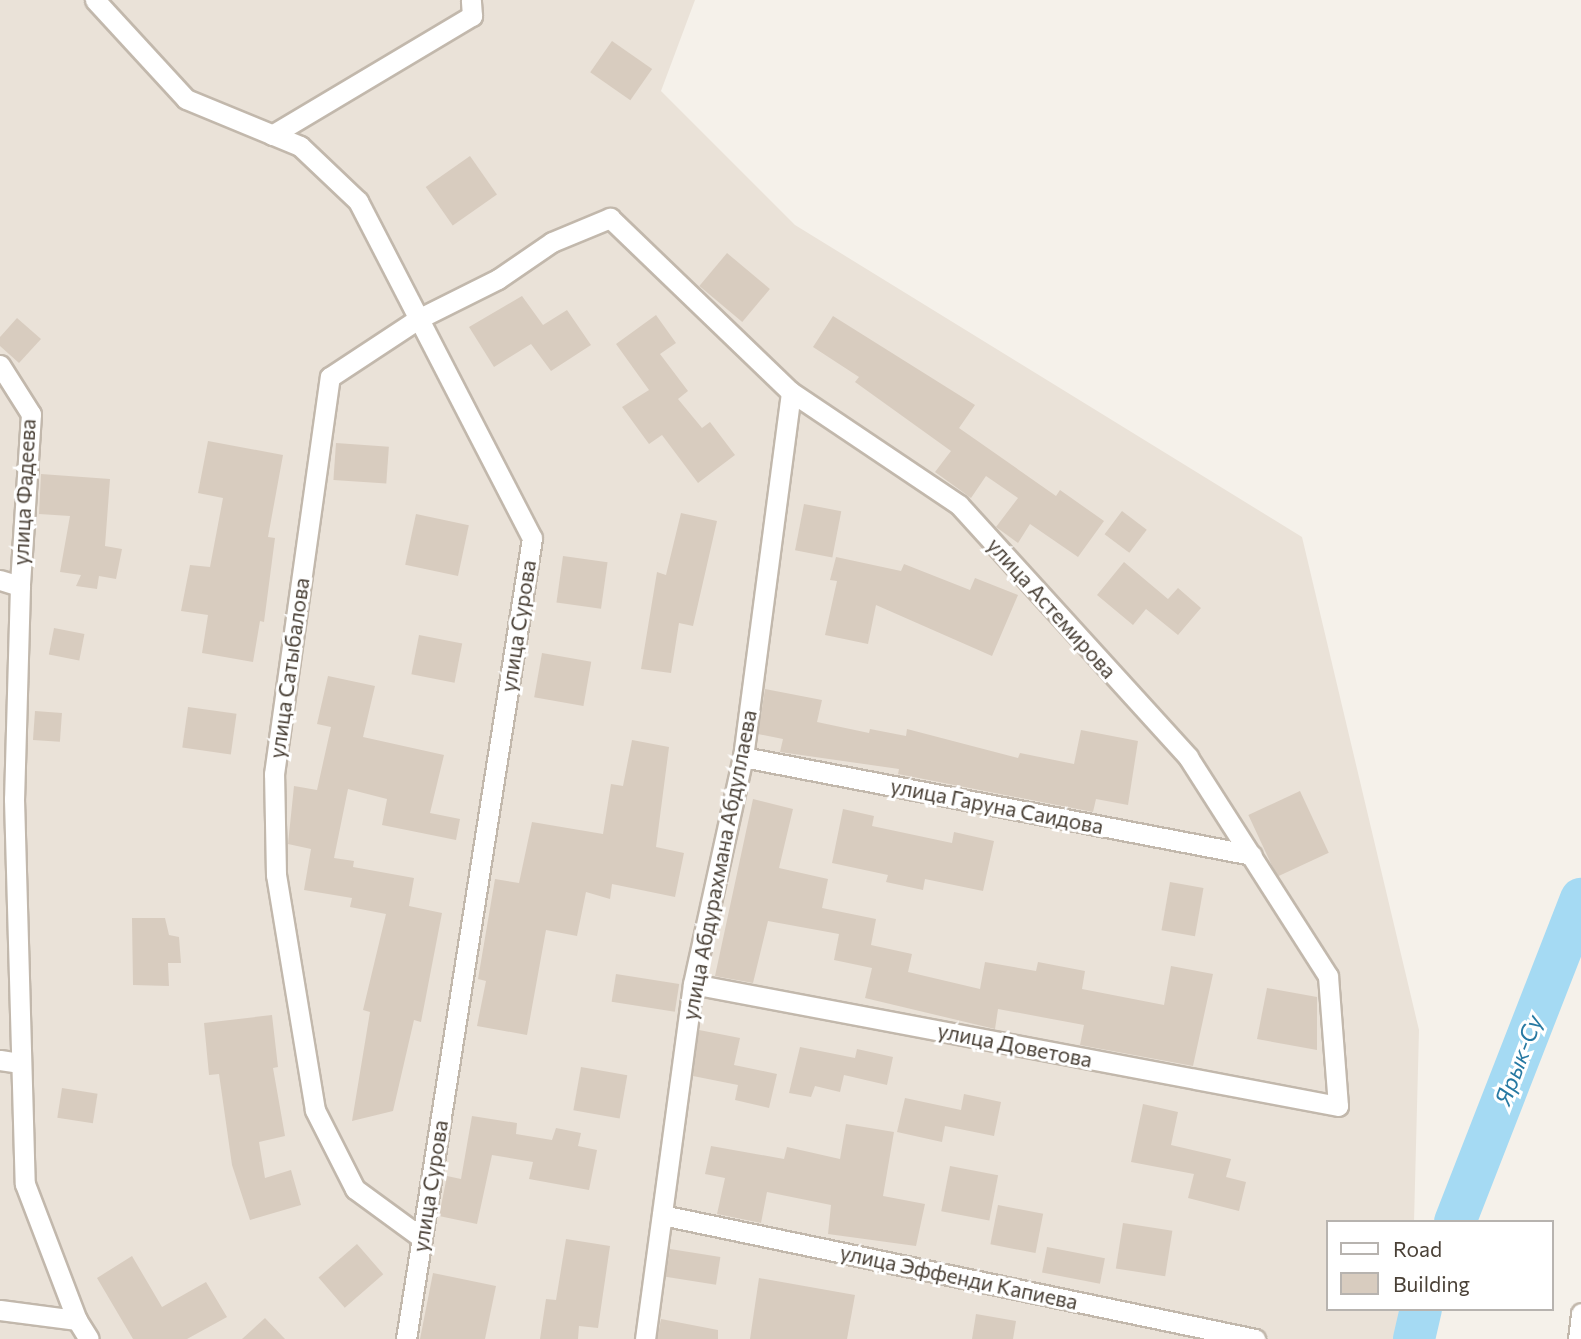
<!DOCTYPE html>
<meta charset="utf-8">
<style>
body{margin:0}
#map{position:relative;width:1581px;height:1339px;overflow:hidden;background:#f5f1ea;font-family:Commissioner,sans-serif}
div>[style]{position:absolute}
.residential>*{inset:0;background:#eae2d8}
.river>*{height:42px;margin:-21px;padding:0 21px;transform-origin:21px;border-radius:21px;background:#a5daf3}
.building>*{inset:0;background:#d8ccbf;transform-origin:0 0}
.roads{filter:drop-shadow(2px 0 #c2b8ac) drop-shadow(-2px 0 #c2b8ac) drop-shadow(0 2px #c2b8ac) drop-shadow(0 -2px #c2b8ac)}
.street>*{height:19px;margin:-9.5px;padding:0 9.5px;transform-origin:9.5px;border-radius:9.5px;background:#fff}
span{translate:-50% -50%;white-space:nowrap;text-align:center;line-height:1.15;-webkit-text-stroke:6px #fff;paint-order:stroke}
.street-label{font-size:21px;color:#4a4137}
.water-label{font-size:23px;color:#2779a2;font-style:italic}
.legend{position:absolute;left:1326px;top:1220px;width:228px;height:91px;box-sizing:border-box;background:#fff;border:2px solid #b7b3af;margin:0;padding:9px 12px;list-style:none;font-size:21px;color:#4a4137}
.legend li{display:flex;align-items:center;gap:14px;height:35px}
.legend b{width:35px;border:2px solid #b7b3af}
</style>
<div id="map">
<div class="residential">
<div style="clip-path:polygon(0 0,695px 0,661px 91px,795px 225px,1302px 537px,1419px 1030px,1414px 1222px,1327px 1222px,1327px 1309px,1412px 1309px,1412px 1339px,0 1339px)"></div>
</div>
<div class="river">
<div style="left:1455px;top:1222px;width:347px;rotate:-68.7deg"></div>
<div style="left:1414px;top:1339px;width:31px;rotate:-77deg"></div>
</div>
<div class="building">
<div style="left:612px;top:41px;width:49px;height:38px;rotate:35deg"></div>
<div style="left:470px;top:156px;width:47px;height:54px;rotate:55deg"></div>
<div style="left:727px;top:253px;width:56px;height:43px;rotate:40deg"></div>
<div style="clip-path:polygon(522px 296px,543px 325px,567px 310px,591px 345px,551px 371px,531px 344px,494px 367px,469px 327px)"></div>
<div style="clip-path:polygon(656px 315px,676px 343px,660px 354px,688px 391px,678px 399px,702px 428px,710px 422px,735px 455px,698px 483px,662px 435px,649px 444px,622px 407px,649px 390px,616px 344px)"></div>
<div style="clip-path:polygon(833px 316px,975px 405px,959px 428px,1056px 496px,1060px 490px,1104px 521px,1078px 557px,1030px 524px,1018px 543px,996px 527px,1018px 498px,986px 476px,971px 498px,935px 472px,951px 451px,855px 382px,859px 377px,813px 347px)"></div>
<div style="clip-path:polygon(17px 318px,41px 339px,19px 363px,0 346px,0 337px)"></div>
<div style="clip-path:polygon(208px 441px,283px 455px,268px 537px,275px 538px,264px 622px,260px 621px,253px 662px,202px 653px,208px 615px,181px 611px,190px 565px,210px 567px,223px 498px,198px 493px)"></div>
<div style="left:336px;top:443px;width:53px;height:37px;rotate:4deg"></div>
<div style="clip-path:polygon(41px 474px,110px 479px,105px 546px,122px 549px,116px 579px,99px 576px,97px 589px,76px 586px,81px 575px,60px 572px,70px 516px,39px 514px)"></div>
<div style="left:804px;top:504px;width:38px;height:47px;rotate:11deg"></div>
<div style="left:1122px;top:511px;width:31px;height:29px;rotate:37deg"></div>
<div style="clip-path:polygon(681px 513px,717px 521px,693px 626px,679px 623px,671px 673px,641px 669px,657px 572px,666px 575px)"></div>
<div style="left:416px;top:514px;width:54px;height:52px;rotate:12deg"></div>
<div style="left:563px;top:556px;width:45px;height:47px;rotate:8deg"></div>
<div style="clip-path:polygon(836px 557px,901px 571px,904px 564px,970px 590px,975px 578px,1018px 595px,992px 656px,876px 605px,868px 644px,825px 635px,837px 581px,830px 580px)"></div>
<div style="clip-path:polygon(1124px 562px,1168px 599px,1178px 588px,1201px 608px,1178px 635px,1146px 609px,1133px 625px,1097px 595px)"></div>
<div style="left:54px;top:628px;width:31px;height:27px;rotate:11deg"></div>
<div style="left:419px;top:635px;width:44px;height:40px;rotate:11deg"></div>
<div style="left:542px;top:653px;width:50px;height:45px;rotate:10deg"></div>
<div style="clip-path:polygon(328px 676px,375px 686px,363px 737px,444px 755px,430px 813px,460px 819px,456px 840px,382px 825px,387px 799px,348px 789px,334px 858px,354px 861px,353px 867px,414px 878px,409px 906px,442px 913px,421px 1022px,414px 1020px,393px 1111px,352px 1121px,370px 1012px,363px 1010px,386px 914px,350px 907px,352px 898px,304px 890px,311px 849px,288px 844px,294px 786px,317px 790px,331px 727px,317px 724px)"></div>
<div style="clip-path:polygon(765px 689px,822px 700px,817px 722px,869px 733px,870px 729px,906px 736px,907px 729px,1018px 758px,1020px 753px,1074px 764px,1081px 730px,1138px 741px,1128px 805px,1096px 799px,1093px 812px,898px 774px,899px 769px,780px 752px,783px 739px,758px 734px)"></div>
<div style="left:188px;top:707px;width:49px;height:41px;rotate:8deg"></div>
<div style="left:35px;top:711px;width:27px;height:29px;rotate:4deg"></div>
<div style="clip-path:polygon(632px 740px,669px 747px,656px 847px,684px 853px,675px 897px,612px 884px,610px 899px,586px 892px,577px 936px,546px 930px,527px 1035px,477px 1026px,486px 981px,478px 979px,495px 879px,519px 883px,532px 822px,603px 834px,611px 784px,623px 786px)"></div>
<div style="left:1300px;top:791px;width:68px;height:57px;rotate:65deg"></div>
<div style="clip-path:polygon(753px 799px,793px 809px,779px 868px,828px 879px,822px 908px,876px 919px,871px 945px,912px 954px,908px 972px,980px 989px,985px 962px,1036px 971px,1038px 962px,1085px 971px,1082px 989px,1164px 1005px,1171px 966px,1213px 974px,1193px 1066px,1080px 1045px,1084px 1025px,998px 1009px,995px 1029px,865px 998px,872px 968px,834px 960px,839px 934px,768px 921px,753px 983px,715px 976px)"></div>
<div style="clip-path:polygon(843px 809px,874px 816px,872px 826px,952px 843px,954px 832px,994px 841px,983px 891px,925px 879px,923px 890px,886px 882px,888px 875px,832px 863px)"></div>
<div style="left:1170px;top:882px;width:34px;height:49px;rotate:10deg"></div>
<div style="clip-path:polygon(132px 918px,165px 918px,169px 935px,179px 937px,181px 963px,168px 963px,169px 986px,133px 985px)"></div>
<div style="left:616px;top:974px;width:64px;height:28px;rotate:9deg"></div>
<div style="clip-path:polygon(1267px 988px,1317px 997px,1317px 1050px,1257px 1039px)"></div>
<div style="clip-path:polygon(272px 1015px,278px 1067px,273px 1068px,285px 1136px,259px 1142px,265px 1178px,291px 1170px,301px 1205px,250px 1220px,232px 1165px,219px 1074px,209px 1075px,204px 1023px)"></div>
<div style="clip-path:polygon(699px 1030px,740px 1038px,734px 1065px,777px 1074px,769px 1108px,735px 1100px,738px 1085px,693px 1076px)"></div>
<div style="clip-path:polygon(800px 1047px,855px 1058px,857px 1049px,893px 1057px,887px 1085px,844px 1075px,840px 1092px,815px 1086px,811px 1097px,789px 1093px)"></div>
<div style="left:581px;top:1067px;width:47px;height:44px;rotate:10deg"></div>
<div style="left:62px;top:1088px;width:36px;height:30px;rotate:9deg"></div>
<div style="clip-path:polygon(964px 1094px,1001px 1102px,994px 1136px,945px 1126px,942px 1142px,897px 1132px,905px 1098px,961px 1110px)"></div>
<div style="clip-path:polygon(1143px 1104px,1178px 1112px,1171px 1145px,1231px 1159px,1226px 1177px,1246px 1182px,1239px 1211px,1188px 1198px,1194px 1174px,1131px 1162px)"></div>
<div style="clip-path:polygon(472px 1116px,517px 1123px,516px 1134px,552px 1140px,556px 1128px,581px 1133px,578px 1146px,597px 1150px,589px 1190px,529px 1179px,533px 1162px,492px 1155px,477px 1224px,439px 1216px,447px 1176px,461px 1179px)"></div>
<div style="clip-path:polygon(846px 1124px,894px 1132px,883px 1196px,925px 1204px,916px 1246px,828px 1234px,831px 1205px,767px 1192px,761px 1223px,717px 1214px,725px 1178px,705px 1174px,711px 1146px,784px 1159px,787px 1147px,840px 1159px)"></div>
<div style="left:950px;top:1166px;width:49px;height:46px;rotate:11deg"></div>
<div style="left:998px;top:1205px;width:46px;height:40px;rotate:11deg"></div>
<div style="left:1123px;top:1223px;width:50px;height:46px;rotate:9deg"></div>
<div style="clip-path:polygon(566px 1239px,610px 1246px,598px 1328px,579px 1326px,578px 1339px,540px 1339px,546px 1299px,556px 1300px)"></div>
<div style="left:357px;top:1244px;width:40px;height:51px;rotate:49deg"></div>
<div style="left:1047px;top:1247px;width:59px;height:26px;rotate:11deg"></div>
<div style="left:670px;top:1249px;width:51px;height:28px;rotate:9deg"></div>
<div style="clip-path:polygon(132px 1256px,162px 1307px,206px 1282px,227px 1317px,187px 1339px,133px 1339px,97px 1278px)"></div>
<div style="clip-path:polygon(433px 1273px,496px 1286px,485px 1339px,420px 1339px)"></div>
<div style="clip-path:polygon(759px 1278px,855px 1295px,847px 1339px,750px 1339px)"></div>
<div style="clip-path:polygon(976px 1314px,1016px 1321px,1013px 1339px,972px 1339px)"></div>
<div style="clip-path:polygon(265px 1318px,285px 1339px,242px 1339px)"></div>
<div style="clip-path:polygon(661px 1319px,718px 1330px,718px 1339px,657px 1339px)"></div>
</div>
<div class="roads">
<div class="street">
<div style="left:95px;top:0;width:134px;rotate:47.4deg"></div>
<div style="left:186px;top:99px;width:123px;rotate:22.4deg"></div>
<div style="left:300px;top:146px;width:80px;rotate:43.5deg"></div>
<div style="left:358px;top:201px;width:379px;rotate:62.7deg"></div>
<div style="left:532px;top:538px;width:811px;rotate:98.94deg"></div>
<div style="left:272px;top:135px;width:233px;rotate:-30.8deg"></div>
<div style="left:472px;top:16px;width:16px;rotate:-94deg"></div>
<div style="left:0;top:365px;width:58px;rotate:57.7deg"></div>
<div style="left:31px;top:414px;width:172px;rotate:93.7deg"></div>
<div style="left:0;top:580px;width:21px;rotate:17deg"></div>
<div style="left:20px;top:586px;width:213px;rotate:91.6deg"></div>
<div style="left:14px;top:799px;width:385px;rotate:88.4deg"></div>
<div style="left:25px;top:1184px;width:146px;rotate:69.1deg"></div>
<div style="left:77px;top:1320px;width:22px;rotate:58deg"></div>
<div style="left:743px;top:757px;width:518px;rotate:10.9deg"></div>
<div style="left:0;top:1060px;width:19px;rotate:9deg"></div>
<div style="left:662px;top:1215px;width:606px;rotate:11.81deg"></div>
<div style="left:422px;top:1238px;width:83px;rotate:-143.8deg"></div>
<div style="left:355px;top:1189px;width:89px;rotate:-116.9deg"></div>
<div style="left:315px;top:1110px;width:238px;rotate:-99.4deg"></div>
<div style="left:276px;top:875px;width:101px;rotate:-91.1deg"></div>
<div style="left:274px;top:774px;width:401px;rotate:-82deg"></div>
<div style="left:330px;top:377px;width:105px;rotate:-33.4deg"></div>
<div style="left:418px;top:319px;width:89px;rotate:-26.6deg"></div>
<div style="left:498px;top:279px;width:65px;rotate:-34.4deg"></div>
<div style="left:552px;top:242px;width:63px;rotate:-22.5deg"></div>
<div style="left:610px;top:218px;width:251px;rotate:43.9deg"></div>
<div style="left:791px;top:392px;width:202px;rotate:33.9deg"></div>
<div style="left:959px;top:505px;width:341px;rotate:47.7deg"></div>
<div style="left:1188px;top:757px;width:260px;rotate:57.4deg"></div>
<div style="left:1328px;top:976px;width:130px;rotate:85.6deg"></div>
<div style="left:1338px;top:1106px;width:656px;rotate:-169.29deg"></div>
<div style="left:0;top:1310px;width:78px;rotate:7.4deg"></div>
<div style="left:645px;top:1339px;width:358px;rotate:-82.3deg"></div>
<div style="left:693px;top:984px;width:232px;rotate:-77.6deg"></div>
<div style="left:743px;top:757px;width:368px;rotate:-82.5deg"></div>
<div style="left:1578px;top:1339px;width:26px;rotate:-83deg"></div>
</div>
</div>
<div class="street-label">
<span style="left:24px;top:492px;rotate:-87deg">улица Фадеева</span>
<span style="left:1052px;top:608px;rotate:48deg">улица Астемирова</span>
<span style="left:518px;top:626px;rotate:-81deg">улица Сурова</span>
<span style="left:289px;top:668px;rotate:-82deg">улица Сатыбалова</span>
<span style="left:997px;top:806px;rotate:11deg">улица Гаруна Саидова</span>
<span style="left:719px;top:865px;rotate:-79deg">улица Абдурахмана Абдуллаева</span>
<span style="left:1015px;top:1045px;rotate:11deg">улица Доветова</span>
<span style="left:430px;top:1186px;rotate:-81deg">улица Сурова</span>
<span style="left:959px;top:1277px;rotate:12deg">улица Эффенди Капиева</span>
</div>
<div class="water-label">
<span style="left:1518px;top:1060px;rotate:-69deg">Ярык-Су</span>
</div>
<ul class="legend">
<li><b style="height:9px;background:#fff"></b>Road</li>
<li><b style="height:19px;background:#d8ccbf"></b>Building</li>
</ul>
</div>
